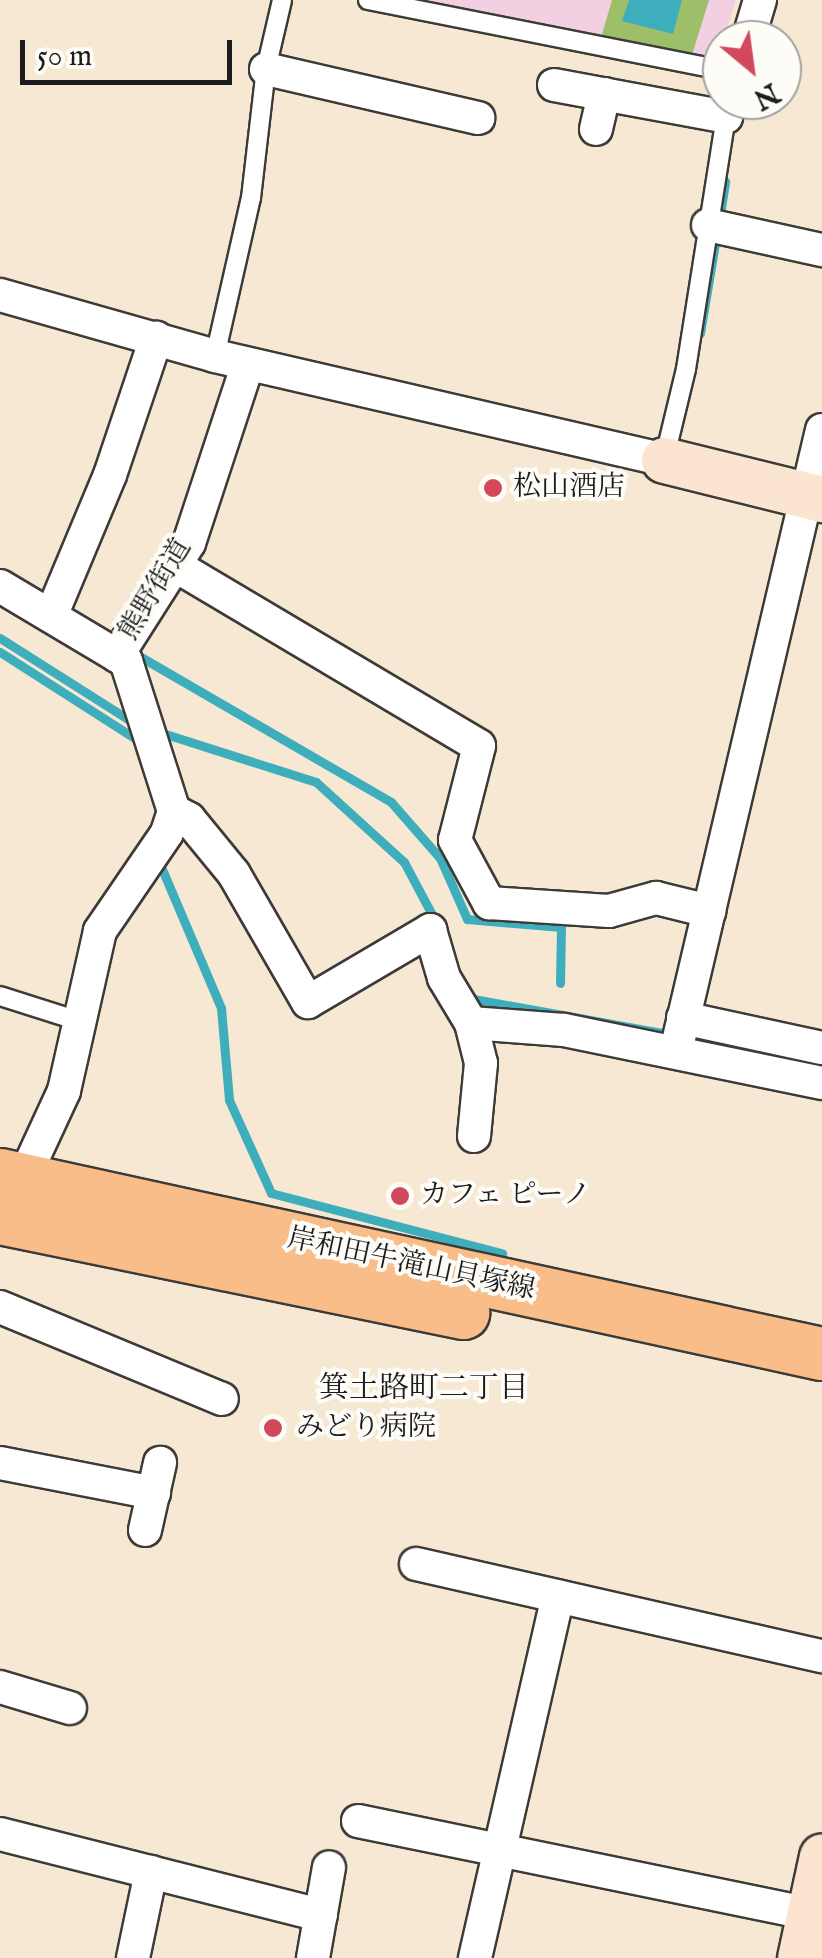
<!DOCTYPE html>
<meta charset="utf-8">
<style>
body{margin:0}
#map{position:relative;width:822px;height:1958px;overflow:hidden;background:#f7e8d3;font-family:"IM FELL English","Noto Serif JP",serif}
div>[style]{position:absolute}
.built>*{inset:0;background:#f2cfe1}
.green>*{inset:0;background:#9dbf69}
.water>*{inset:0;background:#3faebc}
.stream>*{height:9px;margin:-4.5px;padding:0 4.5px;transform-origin:4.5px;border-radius:4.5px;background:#3faebc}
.roads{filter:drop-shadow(2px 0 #3d3b37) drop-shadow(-2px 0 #3d3b37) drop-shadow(0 2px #3d3b37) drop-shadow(0 -2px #3d3b37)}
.lane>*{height:18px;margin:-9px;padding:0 9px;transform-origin:9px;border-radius:9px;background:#fff}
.street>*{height:32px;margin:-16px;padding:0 16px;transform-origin:16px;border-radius:16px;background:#fff}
.secondary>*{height:45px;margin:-22.5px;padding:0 22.5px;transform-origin:22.5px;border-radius:22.5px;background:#fce5d0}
.primary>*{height:52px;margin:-26px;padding:0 26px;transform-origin:26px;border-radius:26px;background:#f8bd89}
.dots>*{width:28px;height:28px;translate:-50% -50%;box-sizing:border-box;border:5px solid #fdfcf7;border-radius:50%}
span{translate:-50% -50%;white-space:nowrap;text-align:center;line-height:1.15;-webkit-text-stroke:8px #fdfcf7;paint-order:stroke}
.poi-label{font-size:28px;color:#1c1c1c}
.left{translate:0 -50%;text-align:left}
.street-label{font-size:28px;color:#1c1c1c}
.neighbourhood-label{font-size:30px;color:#1c1c1c}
.north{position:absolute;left:702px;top:20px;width:100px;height:100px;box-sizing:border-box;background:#fdfcf7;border:2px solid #a3a29f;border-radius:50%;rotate:151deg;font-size:28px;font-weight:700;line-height:40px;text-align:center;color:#1c1c1c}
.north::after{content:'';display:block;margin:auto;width:35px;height:45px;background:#d1495b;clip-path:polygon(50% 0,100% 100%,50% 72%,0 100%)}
.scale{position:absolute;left:20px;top:40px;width:212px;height:45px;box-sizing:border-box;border:5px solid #1c1c1c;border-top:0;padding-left:12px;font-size:30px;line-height:35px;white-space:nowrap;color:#1c1c1c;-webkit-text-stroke:8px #fdfcf7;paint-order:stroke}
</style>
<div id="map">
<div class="built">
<div style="clip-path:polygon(395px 0,736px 0,716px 63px)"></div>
</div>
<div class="green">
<div style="clip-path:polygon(612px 0,709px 0,692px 55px,601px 38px)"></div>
</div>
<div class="water">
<div style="clip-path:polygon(629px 0,682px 0,673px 34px,622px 21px)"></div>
</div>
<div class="stream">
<div style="left:720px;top:214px;width:33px;rotate:-81deg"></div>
<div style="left:700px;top:333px;width:97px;rotate:-80.5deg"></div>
<div style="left:0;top:638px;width:162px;rotate:32.4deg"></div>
<div style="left:0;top:652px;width:167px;rotate:32.6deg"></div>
<div style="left:134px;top:653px;width:297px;rotate:30.1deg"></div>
<div style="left:391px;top:802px;width:74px;rotate:48.8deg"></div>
<div style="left:440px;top:858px;width:67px;rotate:66.1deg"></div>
<div style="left:467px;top:919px;width:94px;rotate:4.9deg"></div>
<div style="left:561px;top:927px;width:56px;rotate:91deg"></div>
<div style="left:156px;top:731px;width:168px;rotate:17.7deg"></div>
<div style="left:316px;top:782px;width:119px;rotate:42.3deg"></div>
<div style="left:404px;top:862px;width:72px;rotate:62deg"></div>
<div style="left:159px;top:862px;width:159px;rotate:67deg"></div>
<div style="left:221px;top:1008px;width:92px;rotate:85deg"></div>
<div style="left:229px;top:1100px;width:102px;rotate:65.7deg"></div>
<div style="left:271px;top:1193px;width:239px;rotate:14.6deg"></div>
<div style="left:468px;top:998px;width:208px;rotate:10.2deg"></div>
<div style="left:688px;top:1039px;width:45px;rotate:11.6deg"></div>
</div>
<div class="roads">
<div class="lane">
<div style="left:368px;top:0;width:361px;rotate:11.2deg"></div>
<div style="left:215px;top:356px;width:162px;rotate:-77.2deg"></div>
<div style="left:251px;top:198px;width:130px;rotate:-83.4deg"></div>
<div style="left:266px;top:69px;width:71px;rotate:-76.9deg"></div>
<div style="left:664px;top:460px;width:94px;rotate:-76.4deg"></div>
<div style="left:686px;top:369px;width:255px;rotate:-81deg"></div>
<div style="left:0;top:996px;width:86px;rotate:17.6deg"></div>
</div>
<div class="street">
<div style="left:748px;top:40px;width:42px;rotate:-73.3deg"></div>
<div style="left:266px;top:69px;width:218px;rotate:13deg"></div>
<div style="left:554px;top:85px;width:175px;rotate:10.5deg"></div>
<div style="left:726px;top:117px;width:17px;rotate:-77deg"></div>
<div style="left:596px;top:129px;width:36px;rotate:-77deg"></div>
<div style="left:708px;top:225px;width:117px;rotate:12.4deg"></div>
<div style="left:0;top:295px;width:223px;rotate:15.8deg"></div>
<div style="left:215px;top:356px;width:461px;rotate:13deg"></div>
<div style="left:176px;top:566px;width:352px;rotate:30.7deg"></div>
<div style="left:479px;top:746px;width:97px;rotate:104.3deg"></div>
<div style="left:455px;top:840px;width:72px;rotate:61.6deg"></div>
<div style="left:489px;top:903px;width:120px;rotate:3.8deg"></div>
<div style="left:609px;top:911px;width:49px;rotate:-15.5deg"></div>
<div style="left:656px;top:898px;width:55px;rotate:13.8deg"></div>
<div style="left:0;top:586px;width:147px;rotate:30.8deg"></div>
<div style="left:126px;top:661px;width:157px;rotate:72.3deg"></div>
<div style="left:174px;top:811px;width:23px;rotate:108deg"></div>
<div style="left:167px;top:833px;width:119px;rotate:124.4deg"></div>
<div style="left:100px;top:931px;width:164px;rotate:102.7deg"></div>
<div style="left:64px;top:1091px;width:115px;rotate:114.8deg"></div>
<div style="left:51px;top:616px;width:153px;rotate:-67.3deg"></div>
<div style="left:110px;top:475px;width:145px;rotate:-71.4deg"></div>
<div style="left:117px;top:656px;width:134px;rotate:-57.5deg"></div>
<div style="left:189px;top:543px;width:188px;rotate:-71.8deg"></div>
<div style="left:174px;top:811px;width:17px;rotate:28deg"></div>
<div style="left:189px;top:819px;width:71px;rotate:50.7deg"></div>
<div style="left:234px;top:874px;width:148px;rotate:60deg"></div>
<div style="left:308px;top:1002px;width:142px;rotate:-30.5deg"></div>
<div style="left:430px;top:930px;width:50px;rotate:73.7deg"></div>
<div style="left:444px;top:978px;width:52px;rotate:59deg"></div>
<div style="left:683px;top:1018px;width:142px;rotate:12.2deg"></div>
<div style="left:676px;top:1051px;width:638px;rotate:-76.77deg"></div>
<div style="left:474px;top:1136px;width:73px;rotate:-84.5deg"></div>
<div style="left:481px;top:1063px;width:41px;rotate:-104deg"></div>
<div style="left:471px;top:1023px;width:93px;rotate:4.3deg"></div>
<div style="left:564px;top:1030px;width:263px;rotate:11.6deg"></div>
<div style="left:0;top:1307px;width:240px;rotate:22.5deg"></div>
<div style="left:0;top:1463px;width:157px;rotate:11deg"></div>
<div style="left:145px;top:1530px;width:69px;rotate:-77.4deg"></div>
<div style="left:416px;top:1564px;width:416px;rotate:12.8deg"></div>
<div style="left:0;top:1687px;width:73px;rotate:16.7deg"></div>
<div style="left:358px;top:1821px;width:474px;rotate:11.6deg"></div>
<div style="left:0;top:1834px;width:331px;rotate:14.2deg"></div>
<div style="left:133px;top:1958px;width:88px;rotate:-78.2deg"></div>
<div style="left:313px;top:1958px;width:92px;rotate:-80deg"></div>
<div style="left:475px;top:1958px;width:371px;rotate:-77.1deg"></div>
</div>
<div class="secondary">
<div style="left:664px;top:460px;width:163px;rotate:13.9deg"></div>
<div style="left:800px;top:1958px;width:104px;rotate:-77.8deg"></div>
</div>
<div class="primary">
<div style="left:0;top:1175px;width:841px;rotate:12.29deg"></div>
<div style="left:0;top:1218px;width:473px;rotate:11.6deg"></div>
</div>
</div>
<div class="dots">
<div style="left:493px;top:488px;background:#d1495b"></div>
<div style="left:400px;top:1196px;background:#d1495b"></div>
<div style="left:273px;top:1428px;background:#d1495b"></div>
</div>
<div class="poi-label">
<span class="left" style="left:513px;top:488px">松山酒店</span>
<span class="left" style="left:420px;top:1196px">カフェ ピーノ</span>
<span class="left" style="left:296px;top:1428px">みどり病院</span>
</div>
<div class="street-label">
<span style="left:156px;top:590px;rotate:-59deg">熊野街道</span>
<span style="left:411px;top:1265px;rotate:12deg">岸和田牛滝山貝塚線</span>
</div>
<div class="neighbourhood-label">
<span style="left:424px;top:1389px">箕土路町二丁目</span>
</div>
<div class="north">N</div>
<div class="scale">50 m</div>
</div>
